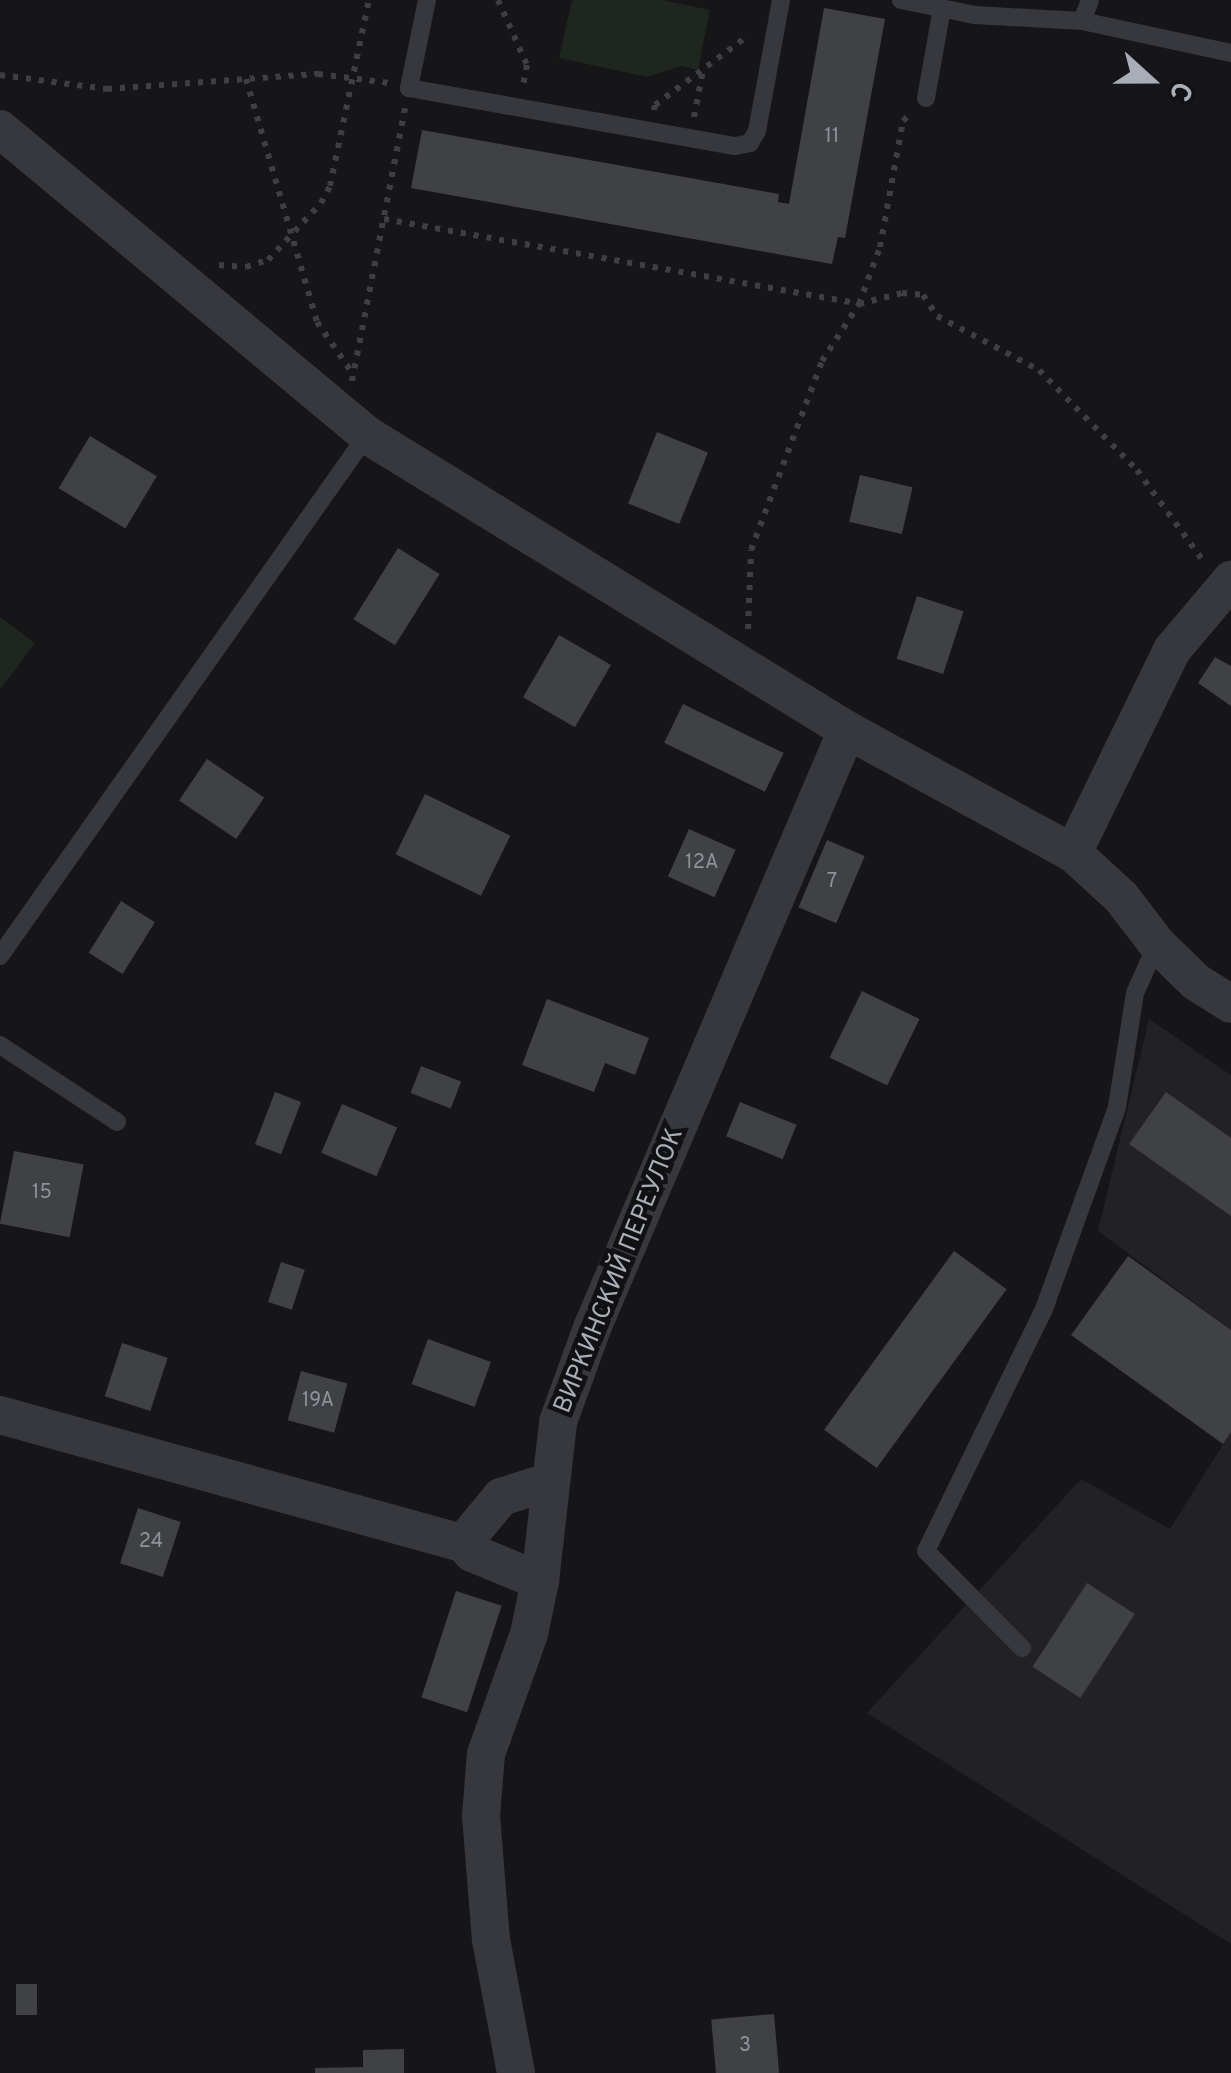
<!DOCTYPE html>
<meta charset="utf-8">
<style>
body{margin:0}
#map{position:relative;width:1231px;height:2073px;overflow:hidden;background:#161618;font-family:Overpass,sans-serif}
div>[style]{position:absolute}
.built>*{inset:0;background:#222225}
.green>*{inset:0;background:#1e261f}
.building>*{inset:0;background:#404145;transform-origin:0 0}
.path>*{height:6px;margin-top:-3px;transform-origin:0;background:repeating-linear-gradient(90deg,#3d3f44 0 5px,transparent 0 13px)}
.lane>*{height:18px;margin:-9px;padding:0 9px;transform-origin:9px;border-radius:9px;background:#37383d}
.street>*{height:38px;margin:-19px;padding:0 19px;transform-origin:19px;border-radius:19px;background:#37383d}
span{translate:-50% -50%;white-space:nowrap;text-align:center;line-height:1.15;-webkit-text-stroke:9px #111113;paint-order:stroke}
.number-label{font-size:20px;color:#8e929b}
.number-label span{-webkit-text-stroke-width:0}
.street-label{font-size:25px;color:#a8adb8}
.north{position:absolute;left:1101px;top:30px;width:100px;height:100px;-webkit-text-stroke:8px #111113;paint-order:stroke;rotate:111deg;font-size:28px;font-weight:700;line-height:40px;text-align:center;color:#a8adb8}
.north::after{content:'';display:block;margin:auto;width:35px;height:45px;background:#a8adb8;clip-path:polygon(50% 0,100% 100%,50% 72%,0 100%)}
</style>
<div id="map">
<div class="built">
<div style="clip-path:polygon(1149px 1019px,1231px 1075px,1231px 1330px,1098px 1231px)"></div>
<div style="clip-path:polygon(1231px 1432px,1231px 1944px,867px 1713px,1081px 1479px,1170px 1529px)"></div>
</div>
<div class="green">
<div style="clip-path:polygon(572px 0,662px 0,710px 10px,698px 70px,681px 66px,647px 77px,559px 58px)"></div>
<div style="clip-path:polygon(0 617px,35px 643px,0 690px)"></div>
</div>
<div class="building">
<div style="clip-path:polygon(824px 8px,885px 19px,845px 238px,838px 237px,832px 264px,411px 188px,422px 130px,779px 194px,778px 202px,789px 204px)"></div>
<div style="left:657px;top:432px;width:55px;height:77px;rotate:22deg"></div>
<div style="left:90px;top:436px;width:78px;height:61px;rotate:31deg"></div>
<div style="left:860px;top:475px;width:54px;height:48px;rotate:13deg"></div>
<div style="left:398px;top:548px;width:49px;height:84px;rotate:32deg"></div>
<div style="left:917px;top:596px;width:49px;height:66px;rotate:18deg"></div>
<div style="left:559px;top:635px;width:60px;height:72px;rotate:30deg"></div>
<div style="clip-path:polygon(1215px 657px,1231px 666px,1231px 706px,1198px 683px)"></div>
<div style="left:683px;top:704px;width:112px;height:43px;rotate:26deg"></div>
<div style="left:207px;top:759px;width:69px;height:50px;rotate:34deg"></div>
<div style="left:425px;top:794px;width:95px;height:67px;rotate:26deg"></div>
<div style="left:689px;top:829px;width:51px;height:52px;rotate:24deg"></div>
<div style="left:827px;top:840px;width:41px;height:73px;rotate:23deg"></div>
<div style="left:121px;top:901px;width:40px;height:61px;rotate:32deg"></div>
<div style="left:862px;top:991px;width:64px;height:74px;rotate:26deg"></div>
<div style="clip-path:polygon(547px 999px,649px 1038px,635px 1075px,605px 1063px,594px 1092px,522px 1065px)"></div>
<div style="left:421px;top:1066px;width:43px;height:29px;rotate:21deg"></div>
<div style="left:275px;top:1092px;width:28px;height:56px;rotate:21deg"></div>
<div style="clip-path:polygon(1166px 1092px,1231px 1138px,1231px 1216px,1129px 1144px)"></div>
<div style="left:740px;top:1102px;width:61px;height:37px;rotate:22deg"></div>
<div style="left:342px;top:1104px;width:60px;height:53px;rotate:23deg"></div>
<div style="left:14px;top:1151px;width:71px;height:74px;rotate:11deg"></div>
<div style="left:954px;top:1251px;width:65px;height:221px;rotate:36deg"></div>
<div style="clip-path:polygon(1128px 1256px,1231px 1330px,1231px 1432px,1223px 1444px,1071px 1335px)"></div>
<div style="left:281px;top:1262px;width:25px;height:42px;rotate:18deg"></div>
<div style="left:428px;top:1339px;width:67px;height:48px;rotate:20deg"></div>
<div style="left:122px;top:1343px;width:48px;height:56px;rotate:18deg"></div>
<div style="left:301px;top:1371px;width:48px;height:51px;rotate:15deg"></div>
<div style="left:138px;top:1508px;width:45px;height:58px;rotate:18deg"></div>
<div style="left:1087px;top:1583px;width:57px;height:100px;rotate:33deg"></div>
<div style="left:456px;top:1591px;width:48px;height:112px;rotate:18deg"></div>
<div style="left:16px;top:1984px;width:21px;height:31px"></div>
<div style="left:774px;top:2014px;width:59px;height:63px;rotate:85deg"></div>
<div style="clip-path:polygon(404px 2049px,404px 2073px,315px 2073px,315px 2068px,363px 2067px,363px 2050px)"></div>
</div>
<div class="path">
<div style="left:498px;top:0;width:71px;rotate:66deg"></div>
<div style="left:527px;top:65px;width:21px;rotate:101deg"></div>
<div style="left:0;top:75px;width:108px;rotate:7.5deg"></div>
<div style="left:107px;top:89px;width:212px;rotate:-4.1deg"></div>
<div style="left:318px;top:74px;width:72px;rotate:7.2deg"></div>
<div style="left:246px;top:79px;width:253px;rotate:73.7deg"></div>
<div style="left:317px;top:322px;width:63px;rotate:55.3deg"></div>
<div style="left:654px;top:110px;width:5px;rotate:-79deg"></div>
<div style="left:655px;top:105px;width:117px;rotate:-36.7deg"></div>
<div style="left:694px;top:117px;width:48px;rotate:-79.2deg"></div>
<div style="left:384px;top:219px;width:483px;rotate:10.1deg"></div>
<div style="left:859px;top:304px;width:61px;rotate:-69.8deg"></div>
<div style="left:880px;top:247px;width:128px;rotate:-79.7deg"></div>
<div style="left:903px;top:121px;width:13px;rotate:-45deg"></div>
<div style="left:219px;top:265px;width:27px;rotate:4deg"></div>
<div style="left:246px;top:267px;width:23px;rotate:-18deg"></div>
<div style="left:268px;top:260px;width:78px;rotate:-47.1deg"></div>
<div style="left:321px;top:203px;width:19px;rotate:-62deg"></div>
<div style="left:330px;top:186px;width:190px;rotate:-78.2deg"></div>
<div style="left:352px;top:381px;width:278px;rotate:-79deg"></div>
<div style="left:748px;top:629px;width:79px;rotate:-87.8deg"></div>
<div style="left:751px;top:550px;width:202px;rotate:-69.4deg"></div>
<div style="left:822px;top:361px;width:68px;rotate:-57deg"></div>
<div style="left:859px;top:304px;width:44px;rotate:-14.3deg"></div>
<div style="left:902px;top:293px;width:21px;rotate:5deg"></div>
<div style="left:923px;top:295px;width:25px;rotate:56deg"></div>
<div style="left:937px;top:316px;width:115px;rotate:27.9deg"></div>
<div style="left:1039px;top:370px;width:140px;rotate:45.6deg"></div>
<div style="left:1137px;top:470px;width:112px;rotate:54deg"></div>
</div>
<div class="lane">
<div style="left:427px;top:0;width:90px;rotate:101.6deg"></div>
<div style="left:409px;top:88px;width:331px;rotate:10.1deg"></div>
<div style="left:735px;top:146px;width:15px;rotate:-11deg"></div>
<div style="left:750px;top:143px;width:14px;rotate:-60deg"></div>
<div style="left:757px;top:131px;width:133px;rotate:-79.6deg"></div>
<div style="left:901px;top:0;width:76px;rotate:11.5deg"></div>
<div style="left:975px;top:15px;width:107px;rotate:3.2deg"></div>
<div style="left:1082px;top:21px;width:152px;rotate:12.1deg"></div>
<div style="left:1082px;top:21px;width:22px;rotate:-69deg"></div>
<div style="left:926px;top:98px;width:91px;rotate:-79.9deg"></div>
<div style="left:0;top:956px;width:637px;rotate:-54.84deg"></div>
<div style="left:0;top:1045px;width:140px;rotate:33.3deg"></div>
<div style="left:1022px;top:1648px;width:136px;rotate:-134.7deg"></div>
<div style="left:926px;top:1551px;width:269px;rotate:-64deg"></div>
<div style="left:1044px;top:1309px;width:215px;rotate:-70.1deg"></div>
<div style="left:1117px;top:1107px;width:115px;rotate:-81deg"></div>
<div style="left:1135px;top:993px;width:54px;rotate:-65.8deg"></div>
</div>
<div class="street">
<div style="left:0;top:129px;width:478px;rotate:39.8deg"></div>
<div style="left:367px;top:435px;width:563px;rotate:31.57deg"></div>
<div style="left:847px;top:730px;width:257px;rotate:28.6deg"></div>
<div style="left:1073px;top:853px;width:65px;rotate:42.5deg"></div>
<div style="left:1121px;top:897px;width:59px;rotate:52.5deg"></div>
<div style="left:1157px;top:944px;width:54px;rotate:44.3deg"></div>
<div style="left:1196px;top:982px;width:41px;rotate:32.2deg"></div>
<div style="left:1073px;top:853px;width:226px;rotate:-64deg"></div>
<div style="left:1172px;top:650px;width:92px;rotate:-49.9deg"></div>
<div style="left:0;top:1415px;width:480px;rotate:15.5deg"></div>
<div style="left:463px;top:1543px;width:13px;rotate:48deg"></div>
<div style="left:472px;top:1553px;width:74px;rotate:22.4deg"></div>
<div style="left:463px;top:1543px;width:60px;rotate:-50.4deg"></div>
<div style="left:501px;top:1497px;width:49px;rotate:-17.7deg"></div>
<div style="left:516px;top:2073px;width:135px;rotate:-100.6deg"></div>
<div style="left:491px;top:1940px;width:124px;rotate:-94.6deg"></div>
<div style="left:481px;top:1816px;width:62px;rotate:-85.4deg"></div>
<div style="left:486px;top:1754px;width:127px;rotate:-70.3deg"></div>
<div style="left:529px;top:1634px;width:54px;rotate:-78.3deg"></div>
<div style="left:540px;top:1581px;width:160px;rotate:-83.5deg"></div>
<div style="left:558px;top:1422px;width:100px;rotate:-70.1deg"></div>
<div style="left:592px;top:1328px;width:650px;rotate:-66.91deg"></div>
</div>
<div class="number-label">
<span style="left:832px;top:137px">11</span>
<span style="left:702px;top:863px">12А</span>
<span style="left:832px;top:882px">7</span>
<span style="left:42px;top:1193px">15</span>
<span style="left:318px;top:1401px">19А</span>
<span style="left:151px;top:1542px">24</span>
<span style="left:745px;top:2046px">3</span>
</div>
<div class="street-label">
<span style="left:620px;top:1271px;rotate:-68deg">ВИРКИНСКИЙ ПЕРЕУЛОК</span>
</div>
<div class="north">С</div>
</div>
